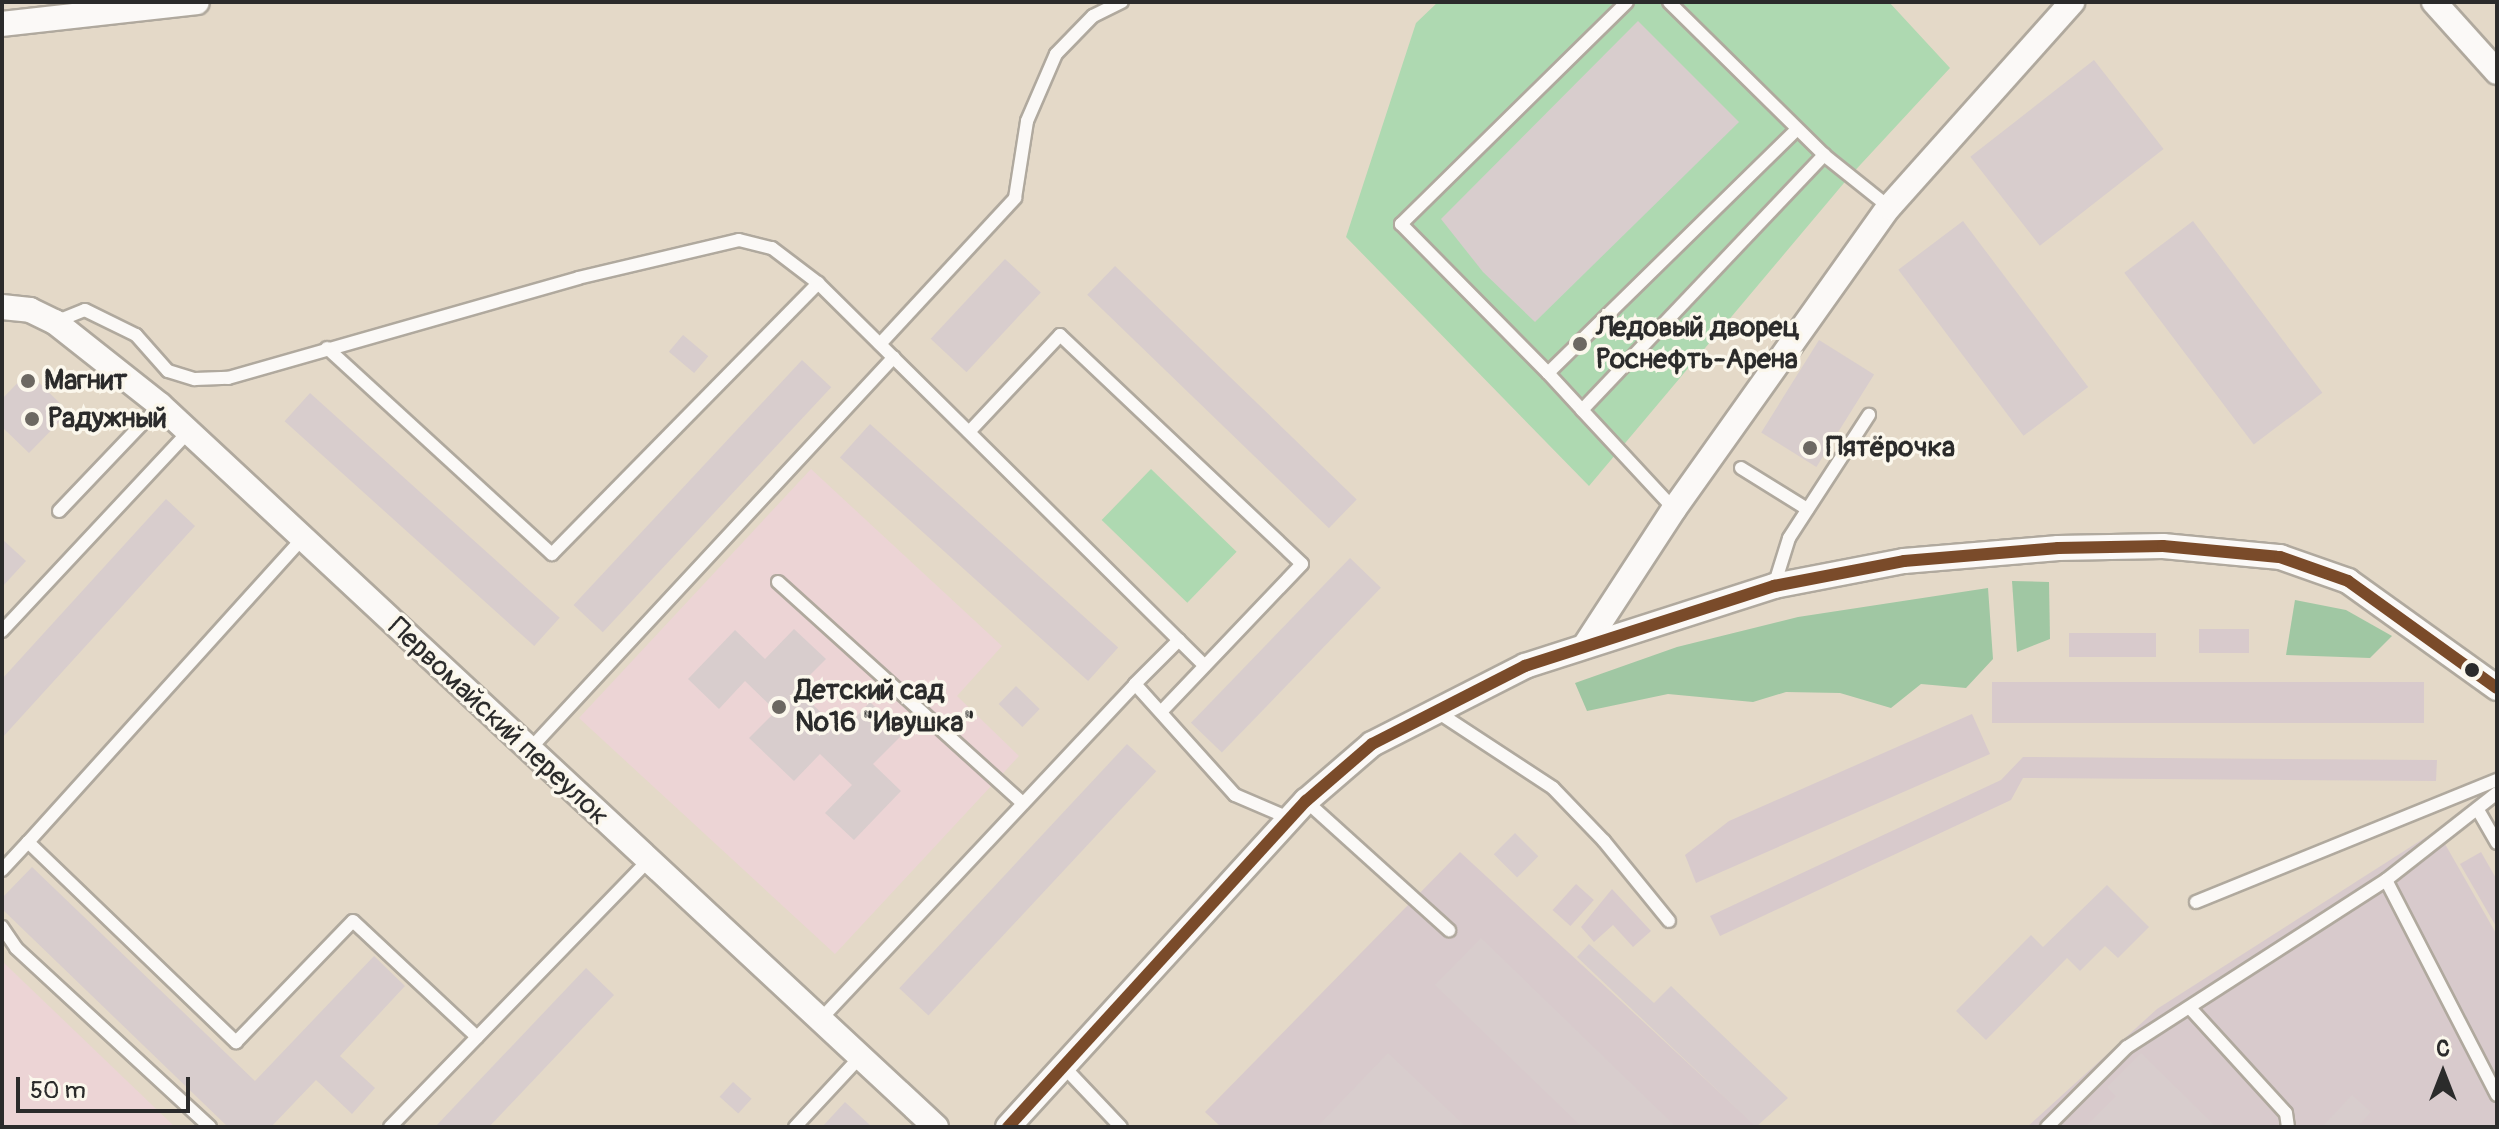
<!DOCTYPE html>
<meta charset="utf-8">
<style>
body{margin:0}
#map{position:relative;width:2499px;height:1129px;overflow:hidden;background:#e4d9c8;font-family:Pangolin,sans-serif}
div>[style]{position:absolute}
.built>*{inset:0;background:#ecd4d5}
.industrial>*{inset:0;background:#d8cacc;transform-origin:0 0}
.green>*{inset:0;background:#aed9b1;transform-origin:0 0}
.forest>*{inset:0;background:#a0c7a3}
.building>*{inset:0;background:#d8cdcd;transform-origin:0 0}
.roads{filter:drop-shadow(2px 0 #b0a99e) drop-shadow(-2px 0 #b0a99e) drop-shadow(0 2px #b0a99e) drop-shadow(0 -2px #b0a99e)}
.service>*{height:12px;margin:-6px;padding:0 6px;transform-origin:6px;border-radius:6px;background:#fbf9f7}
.minor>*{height:24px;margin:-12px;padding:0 12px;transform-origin:12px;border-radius:12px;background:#fbf9f7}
.bus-1>*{height:12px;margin:-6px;padding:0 6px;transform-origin:6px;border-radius:6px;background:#7a4b2a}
.dots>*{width:22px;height:22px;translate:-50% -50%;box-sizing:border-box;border:4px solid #fbf7ec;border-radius:50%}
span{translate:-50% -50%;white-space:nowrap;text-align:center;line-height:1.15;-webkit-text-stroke:7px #fbf7ec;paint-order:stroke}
.poi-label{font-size:28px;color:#2b2b2b;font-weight:700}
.left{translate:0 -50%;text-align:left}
.street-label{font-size:28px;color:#2b2b2b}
.frame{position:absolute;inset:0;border:4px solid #2b2b2b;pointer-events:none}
.north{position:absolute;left:2403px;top:1033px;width:80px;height:80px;-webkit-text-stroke:6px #fbf7ec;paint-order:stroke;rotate:0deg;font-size:22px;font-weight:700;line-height:32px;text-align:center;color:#2b2b2b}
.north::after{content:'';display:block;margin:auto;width:28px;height:36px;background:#2b2b2b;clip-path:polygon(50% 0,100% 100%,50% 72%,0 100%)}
.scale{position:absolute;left:16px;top:1077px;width:174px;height:36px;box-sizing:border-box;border:4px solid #2b2b2b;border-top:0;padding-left:10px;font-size:24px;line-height:28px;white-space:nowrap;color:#2b2b2b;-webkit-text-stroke:6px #fbf7ec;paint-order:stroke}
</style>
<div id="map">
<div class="built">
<div style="clip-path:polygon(811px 469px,1002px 646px,957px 696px,1019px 756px,835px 954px,579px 718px)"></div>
<div style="clip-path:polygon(2px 961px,175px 1127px,2px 1127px)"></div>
</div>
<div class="industrial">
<div style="left:2199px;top:629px;width:50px;height:24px"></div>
<div style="left:2069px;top:633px;width:87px;height:24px"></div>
<div style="left:2424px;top:682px;width:41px;height:432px;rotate:90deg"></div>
<div style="clip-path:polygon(1972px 714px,1990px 754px,1696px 883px,1685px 855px,1729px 821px)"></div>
<div style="clip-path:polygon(2023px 757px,2437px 760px,2436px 781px,2023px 778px,2011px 800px,1720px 936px,1710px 916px,2001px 780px)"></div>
<div style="clip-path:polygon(2437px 830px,2497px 935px,2497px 1127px,2027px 1127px,2157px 1009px)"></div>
<div style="clip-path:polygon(1460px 852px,1757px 1127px,1221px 1127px,1205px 1112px)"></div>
<div style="clip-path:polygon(2481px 852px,2497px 880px,2497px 928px,2460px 864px)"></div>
<div style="left:1576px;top:884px;width:24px;height:35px;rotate:42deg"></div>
<div style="clip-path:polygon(1612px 889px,1651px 931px,1633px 947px,1613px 925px,1594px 942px,1581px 927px)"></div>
</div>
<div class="green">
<div style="clip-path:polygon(1438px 2px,1889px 2px,1950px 68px,1849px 177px,1589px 486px,1346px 237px,1416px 23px)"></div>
<div style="left:1151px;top:469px;width:119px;height:71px;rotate:44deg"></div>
</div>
<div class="forest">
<div style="clip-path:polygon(2012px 581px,2049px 582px,2050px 639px,2017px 652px)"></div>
<div style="clip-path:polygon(1988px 588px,1993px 659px,1966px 688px,1921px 684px,1891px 708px,1840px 693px,1786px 692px,1753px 702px,1668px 694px,1587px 711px,1575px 683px,1677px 647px,1798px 617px)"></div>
<div style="clip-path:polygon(2295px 600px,2346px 610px,2392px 636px,2370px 658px,2286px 655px)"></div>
</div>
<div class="building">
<div style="clip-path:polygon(1638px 21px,1739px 122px,1535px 322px,1483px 272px,1441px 219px)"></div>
<div style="left:2094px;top:60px;width:113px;height:157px;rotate:52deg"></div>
<div style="left:1963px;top:221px;width:208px;height:81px;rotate:53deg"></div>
<div style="left:2193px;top:221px;width:215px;height:86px;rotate:53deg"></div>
<div style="left:1005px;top:259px;width:49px;height:109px;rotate:43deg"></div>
<div style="left:1115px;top:266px;width:336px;height:40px;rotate:44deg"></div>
<div style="left:683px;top:335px;width:33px;height:22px;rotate:40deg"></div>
<div style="left:1819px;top:340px;width:65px;height:109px;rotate:32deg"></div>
<div style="left:802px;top:360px;width:40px;height:335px;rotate:43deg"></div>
<div style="clip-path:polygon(28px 372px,69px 412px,29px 453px,2px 427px,2px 399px)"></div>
<div style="left:310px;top:393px;width:336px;height:38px;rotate:42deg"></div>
<div style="left:870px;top:424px;width:334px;height:45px;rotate:42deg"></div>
<div style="clip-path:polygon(166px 499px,195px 526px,2px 738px,2px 679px)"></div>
<div style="clip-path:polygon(2px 539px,26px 561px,2px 587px)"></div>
<div style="left:1350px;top:558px;width:43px;height:229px;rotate:44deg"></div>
<div style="clip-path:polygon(794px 629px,826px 659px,796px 689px,842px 732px,870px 702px,903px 734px,873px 764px,901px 791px,854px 840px,825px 813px,852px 785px,820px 754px,794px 781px,749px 738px,776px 711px,745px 681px,719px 709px,688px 679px,735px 630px,765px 659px)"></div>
<div style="left:1016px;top:686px;width:33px;height:25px;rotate:44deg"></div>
<div style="left:1127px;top:744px;width:40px;height:334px;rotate:43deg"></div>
<div style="left:1515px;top:833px;width:33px;height:30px;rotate:45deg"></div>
<div style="clip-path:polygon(32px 867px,255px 1081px,374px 956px,405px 986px,340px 1056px,375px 1088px,352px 1114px,316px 1080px,271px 1127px,228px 1127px,2px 909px,2px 898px)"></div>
<div style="clip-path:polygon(2107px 885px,2149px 927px,2118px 958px,2105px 946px,2080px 971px,2067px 958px,1986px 1040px,1956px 1011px,2031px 935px,2043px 947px)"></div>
<div style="clip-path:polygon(1481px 938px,1676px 1127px,1582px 1127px,1435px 985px)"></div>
<div style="clip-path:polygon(1589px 944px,1654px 1003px,1671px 986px,1788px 1098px,1756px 1127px,1577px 957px)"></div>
<div style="clip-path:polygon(586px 968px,614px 995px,489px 1127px,435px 1127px)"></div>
<div style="clip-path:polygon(1388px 1053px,1466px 1127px,1317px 1127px)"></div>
<div style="clip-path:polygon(2141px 1053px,2216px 1127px,2085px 1127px,2116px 1096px,2107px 1087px)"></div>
<div style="left:733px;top:1082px;width:25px;height:20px;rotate:42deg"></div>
<div style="clip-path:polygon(2352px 1095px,2371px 1112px,2357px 1127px,2322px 1127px)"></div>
<div style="clip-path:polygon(845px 1102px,872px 1127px,822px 1127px)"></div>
</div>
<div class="roads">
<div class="service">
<div style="left:1627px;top:2px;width:317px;rotate:135.5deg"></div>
<div style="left:1401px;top:224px;width:209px;rotate:45.4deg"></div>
<div style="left:1548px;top:373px;width:347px;rotate:-44.4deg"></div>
<div style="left:1669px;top:2px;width:218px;rotate:44.6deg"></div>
<div style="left:55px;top:322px;width:32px;rotate:-22deg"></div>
<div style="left:85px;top:310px;width:57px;rotate:26.1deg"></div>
<div style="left:136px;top:335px;width:48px;rotate:48.4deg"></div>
<div style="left:168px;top:371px;width:28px;rotate:17deg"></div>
<div style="left:195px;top:379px;width:33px;rotate:-2deg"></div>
<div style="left:228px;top:378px;width:364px;rotate:-15.9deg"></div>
<div style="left:578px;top:278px;width:165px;rotate:-13.3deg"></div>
<div style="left:739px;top:240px;width:34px;rotate:14deg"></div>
<div style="left:772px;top:248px;width:58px;rotate:37.3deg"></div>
<div style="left:880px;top:344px;width:199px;rotate:-47.2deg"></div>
<div style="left:1015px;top:198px;width:78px;rotate:-81.1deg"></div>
<div style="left:1027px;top:121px;width:73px;rotate:-66.6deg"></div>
<div style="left:1056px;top:54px;width:53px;rotate:-45.8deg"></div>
<div style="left:1093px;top:16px;width:32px;rotate:-26deg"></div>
<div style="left:327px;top:348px;width:305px;rotate:42.5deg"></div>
<div style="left:552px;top:554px;width:380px;rotate:-45.5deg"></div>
<div style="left:818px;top:283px;width:544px;rotate:44.7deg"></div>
<div style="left:1548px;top:373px;width:50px;rotate:47.4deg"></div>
<div style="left:969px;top:432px;width:133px;rotate:-46.8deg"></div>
<div style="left:1060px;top:335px;width:333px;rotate:43.4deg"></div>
<div style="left:1302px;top:564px;width:204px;rotate:133.6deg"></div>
<div style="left:1741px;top:468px;width:78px;rotate:31.8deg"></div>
<div style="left:1674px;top:509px;width:135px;rotate:-132.9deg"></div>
<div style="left:1582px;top:410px;width:352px;rotate:-46.5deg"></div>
<div style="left:1824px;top:155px;width:83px;rotate:38.7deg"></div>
<div style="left:59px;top:511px;width:146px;rotate:-46.4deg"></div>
<div style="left:301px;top:540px;width:407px;rotate:132.1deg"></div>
<div style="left:28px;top:842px;width:289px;rotate:43.9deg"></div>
<div style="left:236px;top:1042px;width:168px;rotate:-46deg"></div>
<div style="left:353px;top:921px;width:170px;rotate:43.1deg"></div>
<div style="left:778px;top:582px;width:330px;rotate:42.1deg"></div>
<div style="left:1774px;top:586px;width:50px;rotate:-72.6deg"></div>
<div style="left:1789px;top:538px;width:147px;rotate:-57deg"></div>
<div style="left:2px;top:631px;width:272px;rotate:-46.9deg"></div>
<div style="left:1179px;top:640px;width:62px;rotate:135deg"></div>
<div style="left:1135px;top:684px;width:149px;rotate:48deg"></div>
<div style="left:1235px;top:795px;width:61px;rotate:23.2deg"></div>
<div style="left:1436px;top:711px;width:140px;rotate:33.3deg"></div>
<div style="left:1553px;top:788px;width:74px;rotate:46.1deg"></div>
<div style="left:1604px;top:841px;width:103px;rotate:50.9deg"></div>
<div style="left:529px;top:750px;width:536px;rotate:-47.12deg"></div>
<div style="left:1306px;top:801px;width:193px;rotate:42.1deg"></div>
<div style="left:2478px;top:810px;width:38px;rotate:60deg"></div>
<div style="left:2px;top:870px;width:38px;rotate:-47deg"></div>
<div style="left:2386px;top:880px;width:242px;rotate:62.7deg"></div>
<div style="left:2196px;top:902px;width:325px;rotate:-22.1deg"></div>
<div style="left:2px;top:927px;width:25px;rotate:56deg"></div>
<div style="left:16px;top:948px;width:264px;rotate:42.7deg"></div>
<div style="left:2190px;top:1008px;width:142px;rotate:47.6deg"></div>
<div style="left:2286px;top:1113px;width:14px;rotate:82deg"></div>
<div style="left:819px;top:1021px;width:462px;rotate:-46.8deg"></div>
<div style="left:1065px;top:1068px;width:81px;rotate:46.5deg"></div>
<div style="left:390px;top:1127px;width:369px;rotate:-45.9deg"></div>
<div style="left:795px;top:1127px;width:96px;rotate:-47.1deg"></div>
<div style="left:2047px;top:1127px;width:113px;rotate:-45deg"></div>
<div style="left:2127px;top:1047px;width:308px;rotate:-32.8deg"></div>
<div style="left:2386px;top:880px;width:141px;rotate:-38.1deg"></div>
</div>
<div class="minor">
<div style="left:2434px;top:2px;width:94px;rotate:48deg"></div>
<div style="left:2px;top:24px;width:196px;rotate:-6.4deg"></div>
<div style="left:2px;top:307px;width:28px;rotate:6deg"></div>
<div style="left:30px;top:310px;width:28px;rotate:26deg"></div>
<div style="left:55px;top:322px;width:134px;rotate:38.3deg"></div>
<div style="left:160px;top:405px;width:1060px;rotate:42.94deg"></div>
<div style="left:1586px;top:644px;width:161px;rotate:-56.9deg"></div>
<div style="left:1674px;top:509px;width:371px;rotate:-54.6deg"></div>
<div style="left:1889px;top:207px;width:275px;rotate:-48.2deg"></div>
<div style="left:1008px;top:1127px;width:442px;rotate:-47.6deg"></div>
<div style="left:1306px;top:801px;width:87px;rotate:-40.8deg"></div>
<div style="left:1372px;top:744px;width:172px;rotate:-27deg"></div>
<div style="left:1525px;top:666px;width:262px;rotate:-17.8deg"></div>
<div style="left:1774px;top:586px;width:132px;rotate:-10.9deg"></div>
<div style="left:1904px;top:561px;width:155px;rotate:-4.8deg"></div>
<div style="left:2058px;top:548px;width:105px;rotate:-1.1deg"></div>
<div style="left:2163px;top:546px;width:118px;rotate:5.4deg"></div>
<div style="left:2280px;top:557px;width:72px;rotate:19.4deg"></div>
<div style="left:2348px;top:581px;width:183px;rotate:35.7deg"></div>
</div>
</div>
<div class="bus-1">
<div style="left:1008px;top:1127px;width:442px;rotate:-47.6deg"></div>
<div style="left:1306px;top:801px;width:87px;rotate:-40.8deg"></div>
<div style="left:1372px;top:744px;width:172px;rotate:-27deg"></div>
<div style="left:1525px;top:666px;width:262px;rotate:-17.8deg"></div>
<div style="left:1774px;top:586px;width:132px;rotate:-10.9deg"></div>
<div style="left:1904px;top:561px;width:155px;rotate:-4.8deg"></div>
<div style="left:2058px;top:548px;width:105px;rotate:-1.1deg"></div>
<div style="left:2163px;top:546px;width:118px;rotate:5.4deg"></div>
<div style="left:2280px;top:557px;width:72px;rotate:19.4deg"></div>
<div style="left:2348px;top:581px;width:183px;rotate:35.7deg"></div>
</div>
<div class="dots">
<div style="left:1580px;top:344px;background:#6c6862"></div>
<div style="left:28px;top:381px;background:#6c6862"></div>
<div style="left:32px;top:419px;background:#6c6862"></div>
<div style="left:1810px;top:448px;background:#6c6862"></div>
<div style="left:2472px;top:670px;background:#2b2b2b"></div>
<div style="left:779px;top:707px;background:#6c6862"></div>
</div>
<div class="poi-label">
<span class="left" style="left:1596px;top:344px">Ледовый дворец<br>Роснефть-Арена</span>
<span class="left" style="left:44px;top:381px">Магнит</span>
<span class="left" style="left:48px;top:419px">Радужный</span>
<span class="left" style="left:1826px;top:448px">Пятёрочка</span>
<span class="left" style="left:795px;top:707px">Детский сад<br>№16 "Ивушка"</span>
</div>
<div class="street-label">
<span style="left:498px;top:722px;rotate:43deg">Первомайский переулок</span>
</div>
<div class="frame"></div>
<div class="north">С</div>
<div class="scale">50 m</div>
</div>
